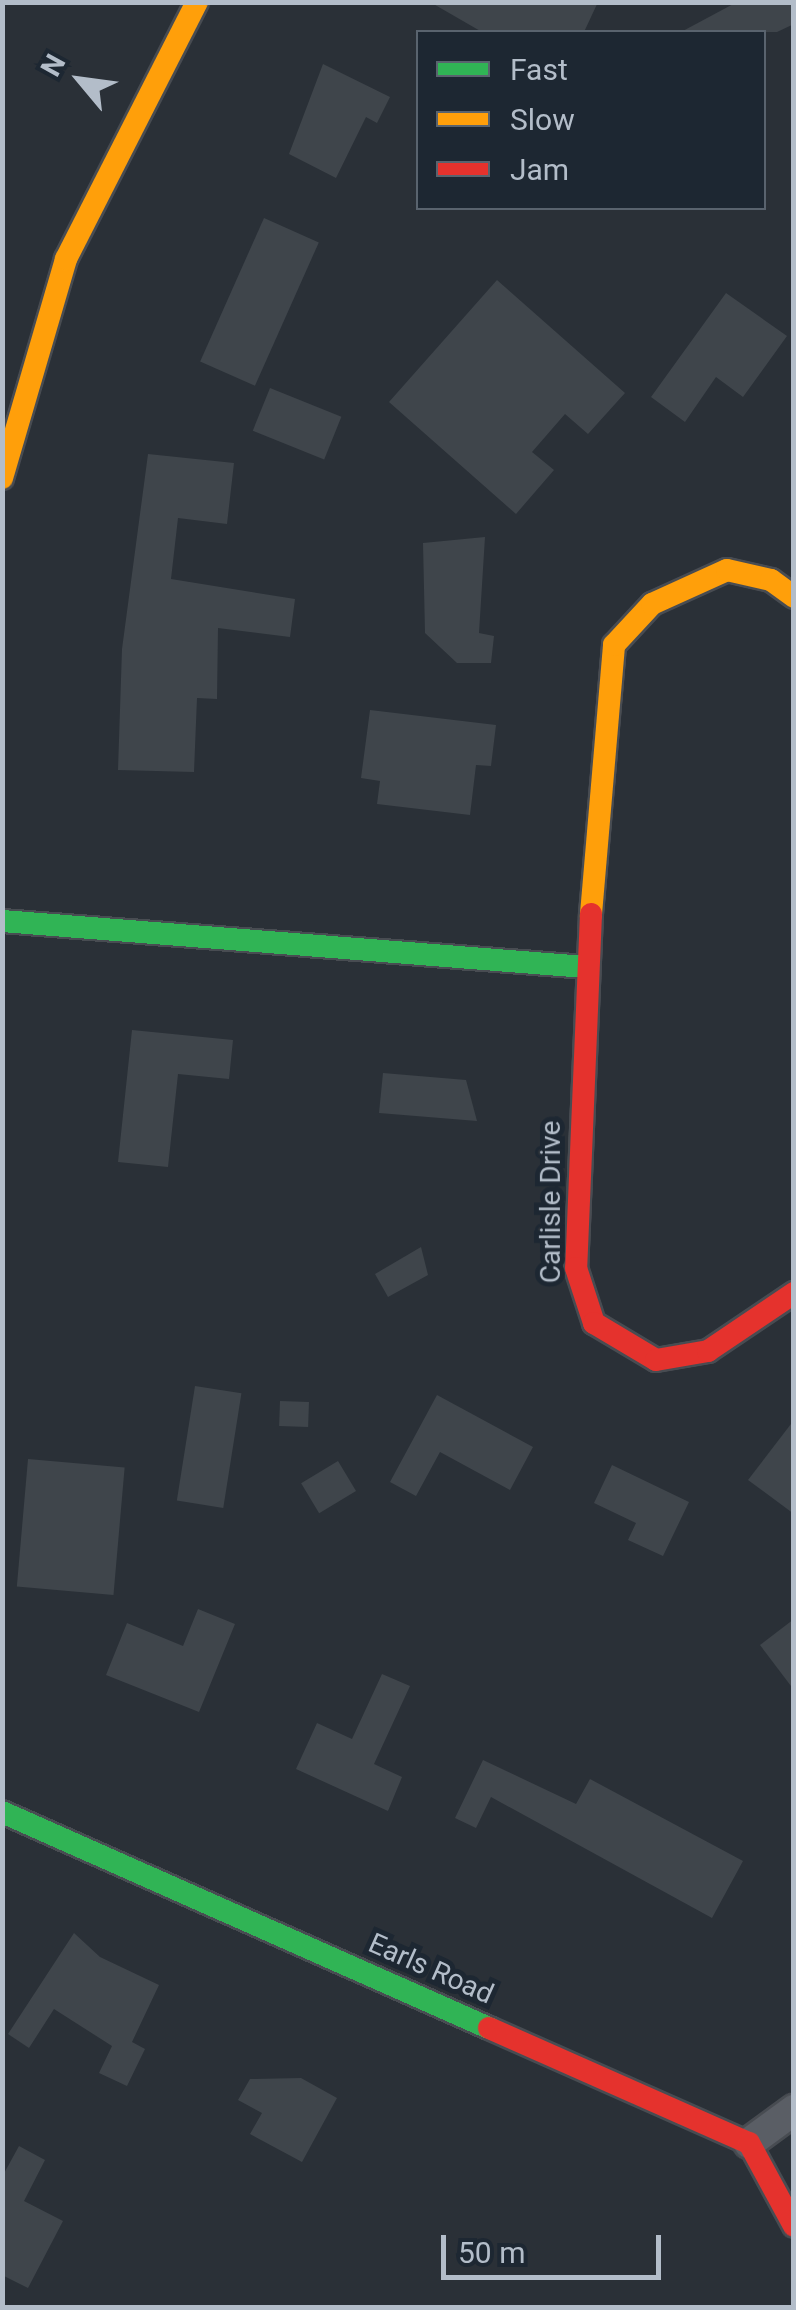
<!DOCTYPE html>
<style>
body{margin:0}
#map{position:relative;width:796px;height:2310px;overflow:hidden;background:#2a3037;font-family:Roboto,sans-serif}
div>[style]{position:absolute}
.building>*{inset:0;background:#3f454b;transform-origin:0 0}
.roads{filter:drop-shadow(2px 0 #484c52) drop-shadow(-2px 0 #484c52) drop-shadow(0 2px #484c52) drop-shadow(0 -2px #484c52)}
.street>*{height:30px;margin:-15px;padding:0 15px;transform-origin:15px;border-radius:15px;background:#5a5e65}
.fast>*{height:22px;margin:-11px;padding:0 11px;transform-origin:11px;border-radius:11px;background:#30b455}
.slow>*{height:22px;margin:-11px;padding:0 11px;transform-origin:11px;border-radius:11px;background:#ff9f0a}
.jam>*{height:22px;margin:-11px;padding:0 11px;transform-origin:11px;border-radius:11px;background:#e5322d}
span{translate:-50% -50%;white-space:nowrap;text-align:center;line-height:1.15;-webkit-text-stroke:10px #1d2732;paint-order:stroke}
.street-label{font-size:28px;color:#b3bdc9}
.frame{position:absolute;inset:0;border:5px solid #b3bdc9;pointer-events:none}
.legend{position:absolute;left:416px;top:30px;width:350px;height:180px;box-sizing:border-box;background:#1d2732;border:2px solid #59636e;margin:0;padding:12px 18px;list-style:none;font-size:30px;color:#b3bdc9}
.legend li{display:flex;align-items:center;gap:20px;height:50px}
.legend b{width:50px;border:2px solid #59636e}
.north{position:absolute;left:30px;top:30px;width:100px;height:100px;-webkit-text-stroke:8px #1d2732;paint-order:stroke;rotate:299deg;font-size:28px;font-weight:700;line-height:40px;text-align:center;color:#b3bdc9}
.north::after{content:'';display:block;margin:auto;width:35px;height:45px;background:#b3bdc9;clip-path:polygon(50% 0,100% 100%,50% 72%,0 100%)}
.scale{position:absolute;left:441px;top:2235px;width:220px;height:45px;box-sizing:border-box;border:5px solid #b3bdc9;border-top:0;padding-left:12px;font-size:30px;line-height:35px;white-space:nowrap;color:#b3bdc9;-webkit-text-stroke:8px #1d2732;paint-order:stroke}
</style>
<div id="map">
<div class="building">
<div style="clip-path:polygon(430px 2px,598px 2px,584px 32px,482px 32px)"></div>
<div style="clip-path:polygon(737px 2px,794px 2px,794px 24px,777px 32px,681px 32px)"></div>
<div style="clip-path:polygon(323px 64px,390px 97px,377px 123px,366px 117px,336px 178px,289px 154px)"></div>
<div style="left:264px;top:218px;width:60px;height:157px;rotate:24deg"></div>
<div style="clip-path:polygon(497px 280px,625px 393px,588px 434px,565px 414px,532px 452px,554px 470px,516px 514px,389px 402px)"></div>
<div style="clip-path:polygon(726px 293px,787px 336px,743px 397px,716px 377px,685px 422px,651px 397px)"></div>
<div style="left:270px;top:388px;width:77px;height:46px;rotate:22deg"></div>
<div style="clip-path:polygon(148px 454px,234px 463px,227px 524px,178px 518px,171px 579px,295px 599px,290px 637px,218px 628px,217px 699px,197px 698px,194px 772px,118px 770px,122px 649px)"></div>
<div style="clip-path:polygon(485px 537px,479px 633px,494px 636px,491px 663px,457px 663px,425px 633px,423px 543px)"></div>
<div style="clip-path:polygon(370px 710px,496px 725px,491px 766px,476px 765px,470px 815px,377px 804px,380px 781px,361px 778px)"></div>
<div style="clip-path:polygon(132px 1030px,233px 1040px,229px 1079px,178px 1074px,168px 1167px,118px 1162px)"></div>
<div style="clip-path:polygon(383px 1073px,466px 1080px,477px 1121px,379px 1113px)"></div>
<div style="clip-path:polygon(421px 1247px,428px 1275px,388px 1297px,375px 1274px)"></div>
<div style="left:195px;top:1386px;width:47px;height:116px;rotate:9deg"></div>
<div style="clip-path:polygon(437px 1395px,533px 1447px,510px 1490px,440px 1452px,416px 1496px,390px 1482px)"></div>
<div style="left:280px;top:1401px;width:29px;height:25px;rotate:2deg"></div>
<div style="clip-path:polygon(794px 1420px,794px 1514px,748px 1480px)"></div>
<div style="left:28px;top:1459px;width:97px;height:128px;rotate:5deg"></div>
<div style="left:338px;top:1461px;width:35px;height:43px;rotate:59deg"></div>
<div style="clip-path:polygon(612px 1465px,689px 1502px,663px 1556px,628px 1540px,636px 1523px,594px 1503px)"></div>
<div style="clip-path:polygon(198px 1609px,235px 1624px,199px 1712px,106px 1675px,127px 1623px,183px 1646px)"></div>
<div style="clip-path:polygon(794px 1619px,794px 1690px,760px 1645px)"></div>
<div style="clip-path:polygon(382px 1674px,410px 1686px,374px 1764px,402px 1777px,388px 1811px,296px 1769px,317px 1723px,352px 1739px)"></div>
<div style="clip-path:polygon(483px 1760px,576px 1804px,590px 1779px,743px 1861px,712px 1918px,491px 1797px,476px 1828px,455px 1818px)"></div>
<div style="clip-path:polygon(74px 1933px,100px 1957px,159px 1985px,132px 2042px,145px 2049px,127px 2086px,99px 2073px,112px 2046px,54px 2009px,29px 2048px,8px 2034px)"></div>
<div style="clip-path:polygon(301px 2078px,337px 2098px,302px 2162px,250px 2134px,262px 2113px,238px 2100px,250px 2079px)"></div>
<div style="clip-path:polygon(19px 2146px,45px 2160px,24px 2201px,63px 2221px,28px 2288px,2px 2275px,2px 2177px)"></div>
</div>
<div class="roads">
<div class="street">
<div style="left:749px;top:2143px;width:56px;rotate:-36.3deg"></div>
</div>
<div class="fast">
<div style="left:2px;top:921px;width:585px;rotate:4.51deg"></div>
<div style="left:2px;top:1812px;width:533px;rotate:23.92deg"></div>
</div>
<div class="slow">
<div style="left:2px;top:478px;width:228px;rotate:-73.7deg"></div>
<div style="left:66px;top:259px;width:288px;rotate:-63deg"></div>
<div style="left:591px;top:914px;width:270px;rotate:-85.1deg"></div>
<div style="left:614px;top:645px;width:56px;rotate:-47.2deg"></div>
<div style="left:652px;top:604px;width:82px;rotate:-24.4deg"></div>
<div style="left:727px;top:570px;width:45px;rotate:12.8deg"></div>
<div style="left:771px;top:580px;width:29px;rotate:36deg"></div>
</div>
<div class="jam">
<div style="left:591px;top:914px;width:354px;rotate:92.4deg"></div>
<div style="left:576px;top:1268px;width:58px;rotate:71.9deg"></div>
<div style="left:594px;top:1323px;width:72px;rotate:30.8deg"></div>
<div style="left:656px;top:1360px;width:53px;rotate:-9.8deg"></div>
<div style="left:708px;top:1351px;width:104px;rotate:-34deg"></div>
<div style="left:489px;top:2028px;width:284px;rotate:23.9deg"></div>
<div style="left:749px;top:2143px;width:94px;rotate:61.5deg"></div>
</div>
</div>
<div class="street-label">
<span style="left:551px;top:1202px;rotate:-90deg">Carlisle Drive</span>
<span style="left:431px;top:1969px;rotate:24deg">Earls Road</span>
</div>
<div class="frame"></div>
<ul class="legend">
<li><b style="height:12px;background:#30b455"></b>Fast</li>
<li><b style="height:12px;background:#ff9f0a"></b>Slow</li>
<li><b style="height:12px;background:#e5322d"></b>Jam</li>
</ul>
<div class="north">N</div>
<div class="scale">50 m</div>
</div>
